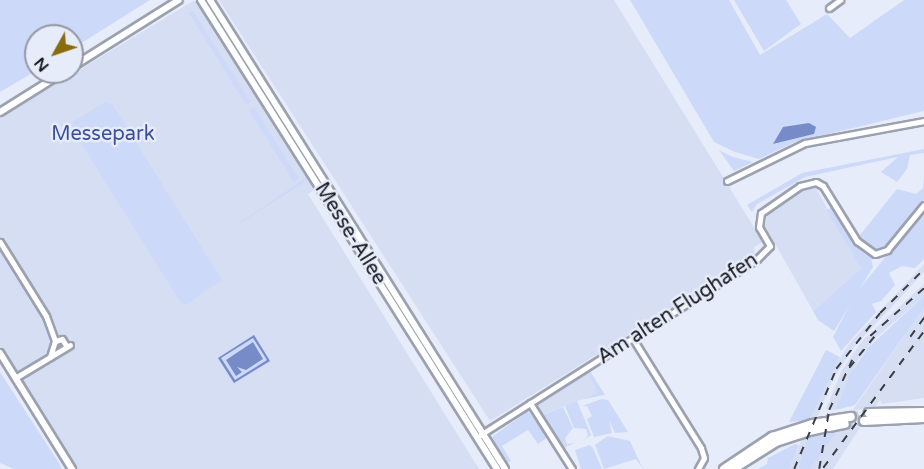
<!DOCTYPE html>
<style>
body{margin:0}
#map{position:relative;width:924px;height:469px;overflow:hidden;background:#e7ecfb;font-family:"Varela Round",sans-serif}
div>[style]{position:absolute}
.built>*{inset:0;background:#d6def3}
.green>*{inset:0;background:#cdd9f8;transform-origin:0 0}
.water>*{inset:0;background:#778bc9}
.highway-tunnel>*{height:8px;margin-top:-4px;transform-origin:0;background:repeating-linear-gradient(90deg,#c8ccda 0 8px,transparent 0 12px)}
.roads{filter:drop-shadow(2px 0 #9ca1af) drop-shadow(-2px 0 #9ca1af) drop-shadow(0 2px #9ca1af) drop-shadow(0 -2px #9ca1af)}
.minor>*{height:5px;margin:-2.5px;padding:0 2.5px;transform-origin:2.5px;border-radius:2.5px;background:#fff}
.major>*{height:6px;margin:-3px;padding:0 3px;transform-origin:3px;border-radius:3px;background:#fff}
.highway>*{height:8px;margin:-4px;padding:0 4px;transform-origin:4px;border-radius:4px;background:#fff}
.rail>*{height:1.5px;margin-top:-0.75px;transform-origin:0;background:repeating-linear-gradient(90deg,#3c3e45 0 8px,transparent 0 16px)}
span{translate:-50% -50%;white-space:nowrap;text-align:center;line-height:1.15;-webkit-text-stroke:5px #e7ecfb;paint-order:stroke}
.park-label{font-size:20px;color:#3c509d}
.street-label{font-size:20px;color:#181a1f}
.north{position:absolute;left:24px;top:24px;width:60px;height:60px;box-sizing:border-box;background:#e7ecfb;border:2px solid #9498a3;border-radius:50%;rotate:230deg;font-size:16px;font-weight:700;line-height:24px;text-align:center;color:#181a1f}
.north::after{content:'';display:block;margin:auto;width:21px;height:27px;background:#896c0c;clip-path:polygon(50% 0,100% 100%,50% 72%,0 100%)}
</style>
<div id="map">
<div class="built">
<div style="clip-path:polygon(219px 0,614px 0,763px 242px,754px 247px,755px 256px,490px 421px)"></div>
<div style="clip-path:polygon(193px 1px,197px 1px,314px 190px,308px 194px,479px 469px,78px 469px,0 346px,0 118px)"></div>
<div style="clip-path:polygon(808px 186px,815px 187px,861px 268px,813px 311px,764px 224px,770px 209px)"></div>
<div style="clip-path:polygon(924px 264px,924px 272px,855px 346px,833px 379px,817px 418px,809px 420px,828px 376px,850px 343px)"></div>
<div style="clip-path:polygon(924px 284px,924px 296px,878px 336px,858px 360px,836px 410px,826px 409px,842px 370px,862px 341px)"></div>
<div style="clip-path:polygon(924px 308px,924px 398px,882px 404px,880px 400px,875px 407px,852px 411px)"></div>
<div style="clip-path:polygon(589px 374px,597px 393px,543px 415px,539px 406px)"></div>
<div style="clip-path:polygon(861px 426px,833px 469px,811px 469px,838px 430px)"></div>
<div style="clip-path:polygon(803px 437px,808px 439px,798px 469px,789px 469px)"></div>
</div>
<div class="green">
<div style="clip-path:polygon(0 0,150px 0,72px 49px,72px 36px,36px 36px,36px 71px,0 92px)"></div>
<div style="clip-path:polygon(evenodd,630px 0,729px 0,760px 55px,827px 14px,850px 38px,904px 0,924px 0,924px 111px,795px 142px,759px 159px,735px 152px,714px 142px,630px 0,783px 127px,814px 134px,774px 144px,783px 127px)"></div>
<div style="clip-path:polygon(734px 0,786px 0,801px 24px,764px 51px)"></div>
<div style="clip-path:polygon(199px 7px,308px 177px,303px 183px,222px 235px,307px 177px)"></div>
<div style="clip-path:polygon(193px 11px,251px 102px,246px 105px,189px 13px)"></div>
<div style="clip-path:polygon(105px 102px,112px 104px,222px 280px,186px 305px,181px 303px,72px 129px,73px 122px)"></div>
<div style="left:254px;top:107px;width:84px;height:6px;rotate:58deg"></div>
<div style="clip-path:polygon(924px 149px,924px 153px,910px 155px,907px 169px,897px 182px,881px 172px,898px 157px,805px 177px,757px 204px,752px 212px,747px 205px,802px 173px)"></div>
<div style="clip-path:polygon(719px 150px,733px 157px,753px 162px,734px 171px)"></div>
<div style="clip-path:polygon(924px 175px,924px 200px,890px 242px,875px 252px,864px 247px,860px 235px,897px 189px,916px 194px,923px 188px)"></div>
<div style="clip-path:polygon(831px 207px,861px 251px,871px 258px,873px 267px,834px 331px,818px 320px,813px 311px,861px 268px,827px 211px)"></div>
<div style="clip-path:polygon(924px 210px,924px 259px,915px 268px,902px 266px,889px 273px,895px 285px,881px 301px,872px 304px,876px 312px,841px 351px,833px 337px,856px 293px)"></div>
<div style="clip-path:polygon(924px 296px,924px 308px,855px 405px,836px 410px,850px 374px,868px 348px)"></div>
<div style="left:254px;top:335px;width:31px;height:43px;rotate:58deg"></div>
<div style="clip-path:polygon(826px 350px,840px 357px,809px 420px,789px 422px)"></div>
<div style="clip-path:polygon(590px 371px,605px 395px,579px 400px,597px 393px,589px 374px,539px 406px,543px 415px,563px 407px,573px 428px,565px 438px,567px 444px,575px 443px,563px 448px,537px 406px)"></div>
<div style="clip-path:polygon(0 372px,59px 463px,62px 469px,14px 469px,0 463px)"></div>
<div style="clip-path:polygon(602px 399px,608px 400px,628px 432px,615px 433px,609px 420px,612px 433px,594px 437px,587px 419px,592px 416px,587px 406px,582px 406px)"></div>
<div style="clip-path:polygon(577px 401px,591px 435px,582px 441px,588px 436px,586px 429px,574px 428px,565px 406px)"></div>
<div style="clip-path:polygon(528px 411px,548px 437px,538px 444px,528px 430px,502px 446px,511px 461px,507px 463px,492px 437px)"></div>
<div style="clip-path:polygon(838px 430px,811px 469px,798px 469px,808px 436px)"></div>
<div style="clip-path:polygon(608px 436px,630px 441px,643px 469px,636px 459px,604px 469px,595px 445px)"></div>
<div style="clip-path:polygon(795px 444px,799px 445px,789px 469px,758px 469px,767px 464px,768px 458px)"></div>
<div style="clip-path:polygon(590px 445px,593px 448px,602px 469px,581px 469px,575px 450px)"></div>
</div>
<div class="water">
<div style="clip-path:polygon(809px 123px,816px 127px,814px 134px,773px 144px,783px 127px)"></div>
<div style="clip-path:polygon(evenodd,254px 335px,270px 361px,234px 383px,218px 358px,254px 335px,253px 338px,267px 360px,235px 380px,221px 358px,253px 338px)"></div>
<div style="clip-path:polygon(253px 342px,263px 359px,246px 370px,237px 367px,242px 372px,236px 376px,226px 360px)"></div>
</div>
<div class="highway-tunnel">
<div style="left:851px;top:417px;width:18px;rotate:-13deg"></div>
<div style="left:845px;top:424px;width:19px;rotate:-9deg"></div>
</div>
<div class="roads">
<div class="minor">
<div style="left:829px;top:8px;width:14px;rotate:-36deg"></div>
<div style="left:727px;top:181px;width:87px;rotate:-26deg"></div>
<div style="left:805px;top:143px;width:121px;rotate:-10.5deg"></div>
<div style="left:0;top:242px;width:87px;rotate:58.1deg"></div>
<div style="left:46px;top:316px;width:27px;rotate:70deg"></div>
<div style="left:633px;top:339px;width:128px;rotate:58deg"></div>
<div style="left:701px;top:448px;width:10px;rotate:73deg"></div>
<div style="left:704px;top:458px;width:13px;rotate:119deg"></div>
<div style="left:50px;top:357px;width:17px;rotate:-73deg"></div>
<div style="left:55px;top:341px;width:7px;rotate:-16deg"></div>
<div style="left:62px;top:339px;width:9px;rotate:58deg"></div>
<div style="left:15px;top:378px;width:64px;rotate:-31deg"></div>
<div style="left:530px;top:403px;width:78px;rotate:57.5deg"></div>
<div style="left:480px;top:435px;width:328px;rotate:-32.4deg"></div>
<div style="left:757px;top:259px;width:18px;rotate:-45deg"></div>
<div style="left:770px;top:246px;width:22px;rotate:-120deg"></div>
<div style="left:759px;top:227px;width:14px;rotate:-82deg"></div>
<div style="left:761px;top:213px;width:47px;rotate:-34.7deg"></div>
<div style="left:800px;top:186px;width:16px;rotate:-14deg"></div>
<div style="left:816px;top:182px;width:8px;rotate:30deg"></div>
<div style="left:823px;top:186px;width:65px;rotate:58.3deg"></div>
<div style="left:857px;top:241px;width:22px;rotate:36deg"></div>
<div style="left:875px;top:254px;width:13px;rotate:-18deg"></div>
<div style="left:887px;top:250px;width:58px;rotate:-50.6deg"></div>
</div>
<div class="major">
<div style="left:201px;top:0;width:555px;rotate:57.74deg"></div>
<div style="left:210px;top:0;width:554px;rotate:57.83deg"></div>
<div style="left:72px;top:67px;width:126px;rotate:-32.1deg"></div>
<div style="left:0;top:112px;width:75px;rotate:-32deg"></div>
<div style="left:0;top:353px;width:137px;rotate:58.2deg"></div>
</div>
<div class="highway">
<div style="left:869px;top:413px;width:55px;rotate:-1deg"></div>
<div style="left:831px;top:420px;width:20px;rotate:-9deg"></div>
<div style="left:864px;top:421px;width:60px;rotate:-2.9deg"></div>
<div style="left:812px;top:424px;width:12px;rotate:-9deg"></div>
<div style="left:829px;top:427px;width:16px;rotate:-11deg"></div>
<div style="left:809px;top:431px;width:14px;rotate:-12deg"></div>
<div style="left:724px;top:469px;width:58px;rotate:-33.7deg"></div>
<div style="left:772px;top:437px;width:39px;rotate:-18deg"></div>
<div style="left:733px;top:469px;width:51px;rotate:-32.1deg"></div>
<div style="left:776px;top:442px;width:33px;rotate:-18deg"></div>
</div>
</div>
<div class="rail">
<div style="left:870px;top:336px;width:72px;rotate:-41.6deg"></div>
<div style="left:910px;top:337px;width:24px;rotate:-54deg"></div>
<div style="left:849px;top:368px;width:45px;rotate:-51.3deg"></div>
<div style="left:823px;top:468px;width:170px;rotate:-53.6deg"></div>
<div style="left:794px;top:469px;width:108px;rotate:-67.2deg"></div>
<div style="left:836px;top:369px;width:71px;rotate:-51.8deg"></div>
<div style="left:880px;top:313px;width:62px;rotate:-45deg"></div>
<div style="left:819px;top:469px;width:60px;rotate:-80.4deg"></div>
<div style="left:829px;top:410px;width:55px;rotate:-65.3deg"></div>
</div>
<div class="park-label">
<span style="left:103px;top:134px">Messepark</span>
</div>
<div class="street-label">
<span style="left:350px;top:234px;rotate:58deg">Messe-Allee</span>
<span style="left:678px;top:309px;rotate:-33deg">Am alten Flughafen</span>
</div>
<div class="north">N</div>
</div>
